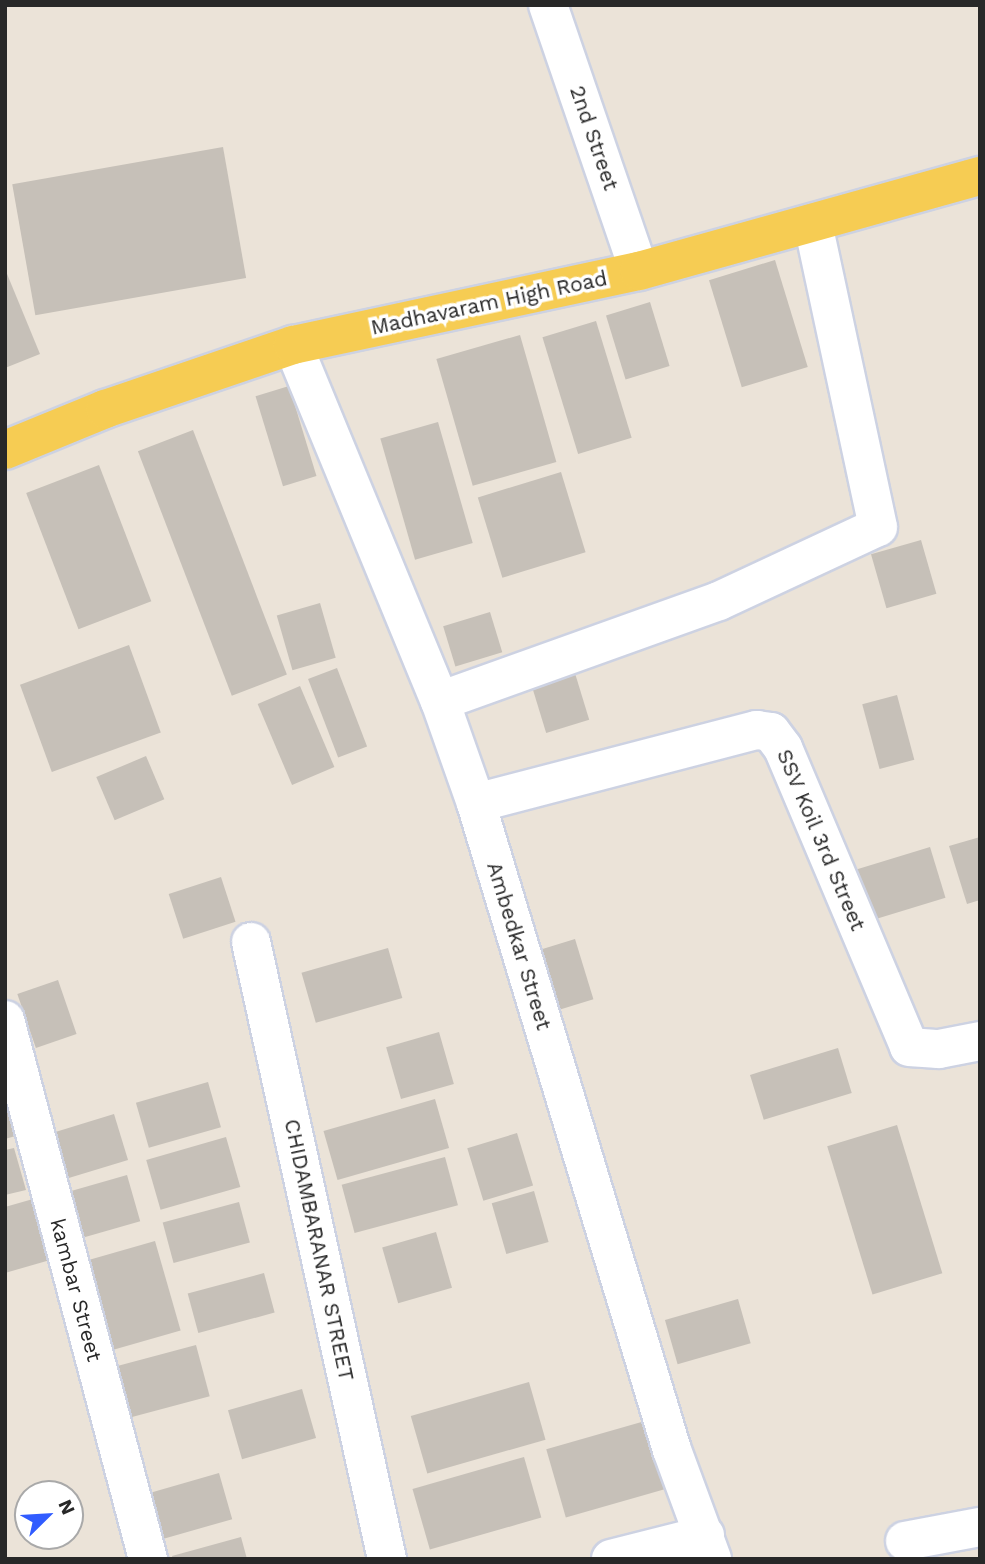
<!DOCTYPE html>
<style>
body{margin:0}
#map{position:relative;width:985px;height:1564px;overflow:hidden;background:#ebe3d8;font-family:"Work Sans",sans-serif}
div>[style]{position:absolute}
.building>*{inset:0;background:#c6c0b8;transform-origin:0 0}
.roads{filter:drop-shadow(2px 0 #cdd2e2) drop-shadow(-2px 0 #cdd2e2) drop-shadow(0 2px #cdd2e2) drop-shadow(0 -2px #cdd2e2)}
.street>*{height:38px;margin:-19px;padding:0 19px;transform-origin:19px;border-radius:19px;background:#fff}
.primary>*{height:38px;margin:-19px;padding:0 19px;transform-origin:19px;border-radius:19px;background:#f6cc53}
span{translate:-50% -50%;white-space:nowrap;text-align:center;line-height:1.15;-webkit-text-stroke:7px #fff;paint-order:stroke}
.street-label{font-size:21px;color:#282828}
.frame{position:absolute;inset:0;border:7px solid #282828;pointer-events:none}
.north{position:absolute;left:14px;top:1480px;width:70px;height:70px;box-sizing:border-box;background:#fff;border:2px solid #a9a9a9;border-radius:50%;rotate:66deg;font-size:19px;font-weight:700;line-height:28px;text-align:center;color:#282828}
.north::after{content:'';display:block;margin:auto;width:24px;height:32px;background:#315cff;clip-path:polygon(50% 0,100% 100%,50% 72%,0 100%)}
</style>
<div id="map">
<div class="building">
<div style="left:223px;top:147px;width:133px;height:214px;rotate:80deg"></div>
<div style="left:775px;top:260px;width:112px;height:69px;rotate:73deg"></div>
<div style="clip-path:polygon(5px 269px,40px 354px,5px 368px)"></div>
<div style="left:650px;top:302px;width:67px;height:46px;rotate:73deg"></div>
<div style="left:596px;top:321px;width:122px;height:56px;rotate:73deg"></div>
<div style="left:520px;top:335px;width:132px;height:87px;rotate:74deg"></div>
<div style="left:289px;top:386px;width:94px;height:35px;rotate:73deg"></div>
<div style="left:438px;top:422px;width:126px;height:60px;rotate:74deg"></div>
<div style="left:193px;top:430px;width:262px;height:59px;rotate:69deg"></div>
<div style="left:99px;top:465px;width:146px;height:78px;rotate:69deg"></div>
<div style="left:561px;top:472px;width:84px;height:87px;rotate:73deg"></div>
<div style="left:921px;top:540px;width:56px;height:52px;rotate:74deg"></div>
<div style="left:320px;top:603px;width:57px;height:45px;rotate:74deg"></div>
<div style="left:490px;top:612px;width:42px;height:49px;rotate:73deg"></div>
<div style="left:129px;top:645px;width:93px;height:116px;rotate:70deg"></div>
<div style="left:337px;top:668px;width:84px;height:31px;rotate:69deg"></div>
<div style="left:574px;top:670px;width:52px;height:45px;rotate:73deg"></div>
<div style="left:300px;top:686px;width:88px;height:46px;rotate:67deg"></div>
<div style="left:897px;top:695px;width:67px;height:36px;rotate:75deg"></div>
<div style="left:146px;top:756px;width:47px;height:54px;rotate:67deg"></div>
<div style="clip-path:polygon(980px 837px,980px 900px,967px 904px,949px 846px)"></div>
<div style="left:930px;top:847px;width:53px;height:77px;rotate:73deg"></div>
<div style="left:221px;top:877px;width:47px;height:55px;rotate:72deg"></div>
<div style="left:575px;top:939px;width:63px;height:39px;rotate:73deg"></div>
<div style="left:388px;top:948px;width:52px;height:90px;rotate:74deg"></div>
<div style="left:58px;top:980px;width:57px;height:43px;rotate:71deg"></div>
<div style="left:439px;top:1032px;width:54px;height:55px;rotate:74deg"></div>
<div style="left:838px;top:1048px;width:47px;height:92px;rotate:73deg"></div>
<div style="left:208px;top:1082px;width:47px;height:75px;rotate:74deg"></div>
<div style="clip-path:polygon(5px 1087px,19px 1135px,5px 1139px)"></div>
<div style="left:435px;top:1099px;width:51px;height:116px;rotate:74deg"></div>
<div style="left:114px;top:1114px;width:48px;height:80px;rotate:73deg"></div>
<div style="left:897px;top:1125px;width:155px;height:73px;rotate:73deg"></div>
<div style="left:517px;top:1133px;width:55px;height:52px;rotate:73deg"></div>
<div style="left:226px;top:1137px;width:52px;height:83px;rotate:74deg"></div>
<div style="clip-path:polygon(14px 1148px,26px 1190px,5px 1195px,5px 1150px)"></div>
<div style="left:445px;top:1157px;width:50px;height:107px;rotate:75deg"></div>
<div style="left:127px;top:1175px;width:48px;height:69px;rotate:74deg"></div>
<div style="left:534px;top:1191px;width:53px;height:44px;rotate:74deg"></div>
<div style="clip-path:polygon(40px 1197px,57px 1258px,5px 1273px,5px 1207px)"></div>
<div style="left:239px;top:1202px;width:42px;height:79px;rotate:75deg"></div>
<div style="left:436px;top:1232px;width:58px;height:56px;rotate:74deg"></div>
<div style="left:155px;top:1241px;width:93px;height:79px;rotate:74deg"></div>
<div style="left:264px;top:1273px;width:41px;height:79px;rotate:75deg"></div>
<div style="left:738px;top:1299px;width:46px;height:76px;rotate:74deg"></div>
<div style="left:196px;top:1345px;width:53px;height:94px;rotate:75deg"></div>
<div style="left:529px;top:1382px;width:60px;height:123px;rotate:74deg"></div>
<div style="left:302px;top:1389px;width:51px;height:77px;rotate:74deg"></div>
<div style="left:652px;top:1419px;width:71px;height:110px;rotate:74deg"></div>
<div style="left:524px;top:1457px;width:63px;height:116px;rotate:74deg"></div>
<div style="left:219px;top:1473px;width:48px;height:74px;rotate:74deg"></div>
<div style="clip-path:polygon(241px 1537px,247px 1559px,173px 1559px,172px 1556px)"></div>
</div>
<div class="roads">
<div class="street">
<div style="left:548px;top:5px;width:281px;rotate:71.1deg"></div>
<div style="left:293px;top:345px;width:385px;rotate:67.6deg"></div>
<div style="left:440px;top:701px;width:108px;rotate:70.6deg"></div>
<div style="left:476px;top:803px;width:676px;rotate:73.15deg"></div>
<div style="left:672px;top:1450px;width:116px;rotate:69.8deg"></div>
<div style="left:440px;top:701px;width:296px;rotate:-19.7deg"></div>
<div style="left:719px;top:601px;width:175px;rotate:-25deg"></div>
<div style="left:878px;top:527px;width:310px;rotate:-102.1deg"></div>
<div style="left:476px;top:803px;width:290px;rotate:-14.6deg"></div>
<div style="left:757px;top:730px;width:14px;rotate:8deg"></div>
<div style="left:771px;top:732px;width:20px;rotate:53deg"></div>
<div style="left:783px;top:748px;width:324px;rotate:67.1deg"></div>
<div style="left:909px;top:1047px;width:30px;rotate:4deg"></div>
<div style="left:939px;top:1049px;width:42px;rotate:-11deg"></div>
<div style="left:251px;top:942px;width:632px;rotate:77.57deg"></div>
<div style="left:5px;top:1020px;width:558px;rotate:75.14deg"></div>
<div style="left:905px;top:1541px;width:76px;rotate:-10.6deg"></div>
<div style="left:611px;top:1559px;width:97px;rotate:-14.3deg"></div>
</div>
<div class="primary">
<div style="left:5px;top:450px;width:108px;rotate:-22.3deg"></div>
<div style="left:105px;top:409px;width:199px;rotate:-18.8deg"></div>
<div style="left:293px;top:345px;width:354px;rotate:-12.1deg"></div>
<div style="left:639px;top:271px;width:354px;rotate:-15.6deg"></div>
</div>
</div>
<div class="street-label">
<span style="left:594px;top:138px;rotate:71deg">2nd Street</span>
<span style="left:489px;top:303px;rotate:-12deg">Madhavaram High Road</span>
<span style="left:821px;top:840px;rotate:67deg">SSV Koil 3rd Street</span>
<span style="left:519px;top:946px;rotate:73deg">Ambedkar Street</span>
<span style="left:319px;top:1250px;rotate:78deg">CHIDAMBARANAR STREET</span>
<span style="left:76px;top:1290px;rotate:75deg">kambar Street</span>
</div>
<div class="frame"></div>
<div class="north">N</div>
</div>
